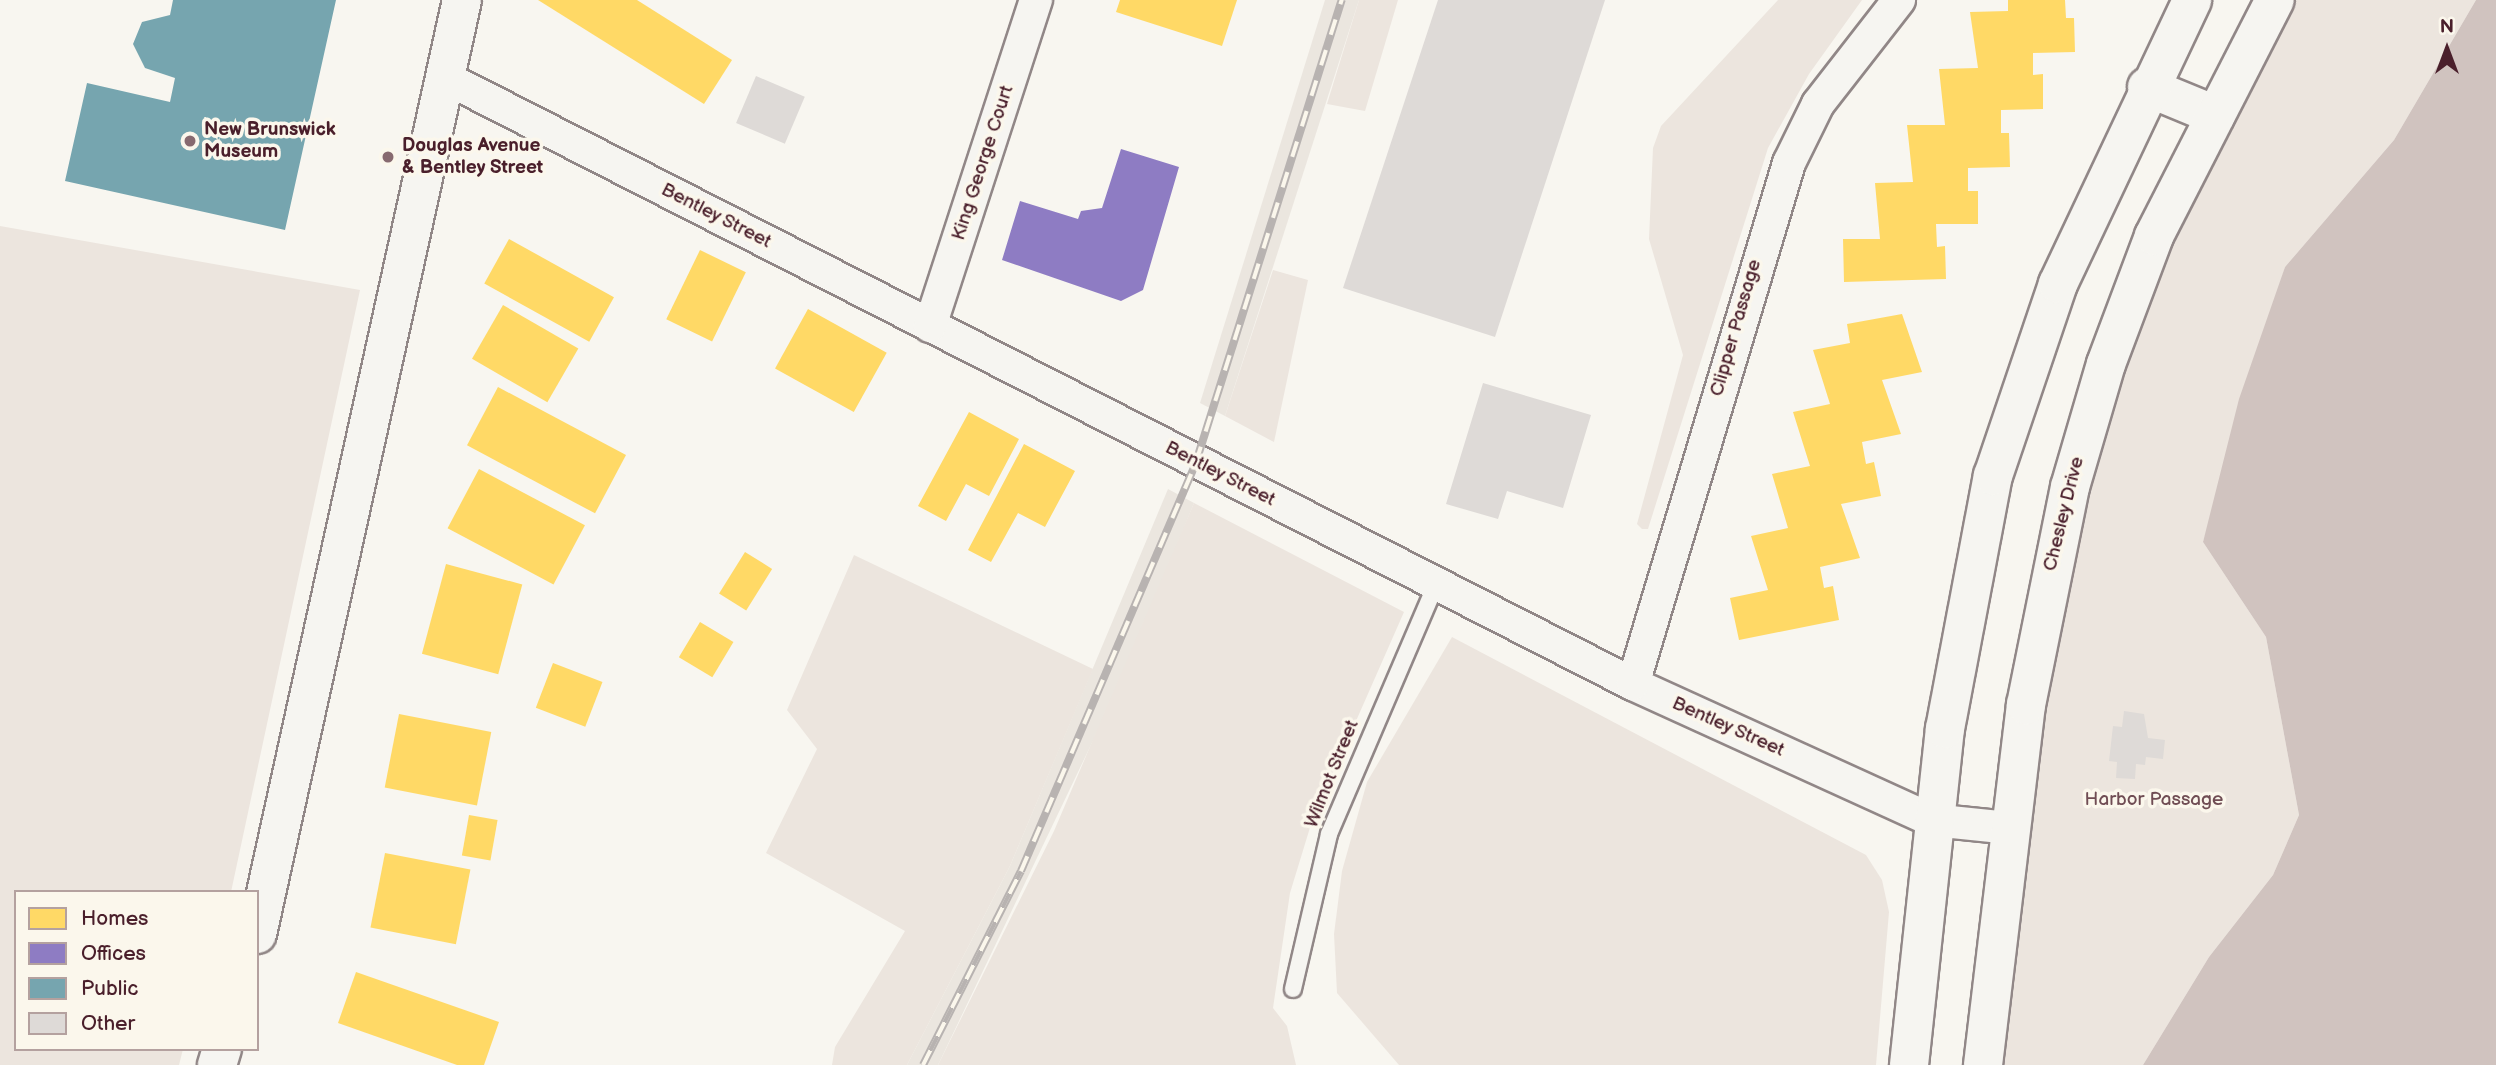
<!DOCTYPE html>
<style>
body{margin:0}
#map{position:relative;width:2496px;height:1065px;overflow:hidden;background:#f8f6f0;font-family:"Balsamiq Sans",sans-serif}
div>[style]{position:absolute}
.built>*{inset:0;background:#ebe6df}
.green>*{inset:0;background:#ece5de}
.water>*{inset:0;background:#d0c3bf}
.homes>*{inset:0;background:#ffd966;transform-origin:0 0}
.offices>*{inset:0;background:#8e7cc3}
.public>*{inset:0;background:#76a5af}
.building>*{inset:0;background:#dedad7;transform-origin:0 0}
.roads{filter:drop-shadow(2px 0 #918787) drop-shadow(-2px 0 #918787) drop-shadow(0 2px #918787) drop-shadow(0 -2px #918787)}
.service>*{height:16px;margin:-8px;padding:0 8px;transform-origin:8px;border-radius:8px;background:#f6f5f1}
.minor>*{height:32px;margin:-16px;padding:0 16px;transform-origin:16px;border-radius:16px;background:#f6f5f1}
.tertiary>*{height:38px;margin:-19px;padding:0 19px;transform-origin:19px;border-radius:19px;background:#f6f5f1}
.primary>*{height:38px;margin:-19px;padding:0 19px;transform-origin:19px;border-radius:19px;background:#f6f5f1}
.rail>*{height:8px;margin-top:-4px;transform-origin:0;background:repeating-linear-gradient(90deg,#fbf7ec 0 16px,#b8b3b1 0 32px);box-sizing:border-box;border-block:2px solid #b8b3b1}
.dots>*{width:19px;height:19px;translate:-50% -50%;box-sizing:border-box;border:4px solid #fbf7ec;border-radius:50%}
span{translate:-50% -50%;white-space:nowrap;text-align:center;line-height:1.15;-webkit-text-stroke:7px #fbf7ec;paint-order:stroke}
.poi-label{font-size:19px;color:#4a1f2b;font-weight:700}
.left{translate:0 -50%;text-align:left}
.street-label{font-size:19px;color:#4a1f2b}
.park-label{font-size:19px;color:#704d54}
.legend{position:absolute;left:14px;top:890px;width:245px;height:161px;box-sizing:border-box;background:#fbf7ec;border:2px solid #b4a19f;margin:0;padding:9px 12px;list-style:none;font-size:21px;color:#4a1f2b}
.legend li{display:flex;align-items:center;gap:14px;height:35px}
.legend b{width:35px;border:2px solid #b4a19f}
.north{position:absolute;left:2412px;top:14px;width:70px;height:70px;-webkit-text-stroke:5px #fbf7ec;paint-order:stroke;rotate:0deg;font-size:19px;font-weight:700;line-height:28px;text-align:center;color:#4a1f2b}
.north::after{content:'';display:block;margin:auto;width:24px;height:32px;background:#4a1f2b;clip-path:polygon(50% 0,100% 100%,50% 72%,0 100%)}
</style>
<div id="map">
<div class="built">
<div style="clip-path:polygon(1325px 0,1359px 0,1225px 416px,1200px 403px)"></div>
<div style="clip-path:polygon(1168px 489px,1194px 503px,1122px 680px,938px 1065px,907px 1065px,1010px 866px)"></div>
</div>
<div class="green">
<div style="clip-path:polygon(1359px 0,1398px 0,1365px 111px,1327px 104px)"></div>
<div style="clip-path:polygon(1778px 0,1862px 0,1809px 74px,1768px 148px,1648px 529px,1642px 529px,1637px 524px,1683px 355px,1649px 239px,1653px 148px,1661px 126px)"></div>
<div style="clip-path:polygon(2275px 0,2476px 0,2394px 140px,2285px 267px,2203px 542px,2266px 637px,2299px 815px,2273px 875px,2209px 957px,2143px 1065px,1983px 1065px,1993px 961px,2106px 364px)"></div>
<div style="clip-path:polygon(0 226px,360px 290px,231px 892px,16px 892px,16px 1049px,183px 1049px,179px 1065px,0 1065px)"></div>
<div style="clip-path:polygon(1273px 270px,1308px 280px,1274px 442px,1225px 416px)"></div>
<div style="clip-path:polygon(1194px 503px,1404px 612px,1312px 821px,1290px 893px,1273px 1008px,1287px 1026px,1296px 1065px,938px 1065px,1054px 831px)"></div>
<div style="clip-path:polygon(854px 555px,1093px 669px,1010px 866px,907px 1065px,832px 1065px,835px 1047px,905px 931px,766px 853px,817px 749px,787px 710px)"></div>
<div style="clip-path:polygon(1452px 637px,1866px 855px,1882px 880px,1889px 912px,1876px 1065px,1399px 1065px,1337px 993px,1334px 934px,1342px 871px,1367px 782px)"></div>
</div>
<div class="water">
<div style="clip-path:polygon(2476px 0,2496px 0,2496px 1065px,2143px 1065px,2209px 957px,2273px 875px,2299px 815px,2266px 637px,2203px 542px,2239px 399px,2285px 267px,2394px 140px)"></div>
</div>
<div class="homes">
<div style="clip-path:polygon(538px 0,637px 0,732px 60px,704px 104px)"></div>
<div style="clip-path:polygon(1120px 0,1237px 0,1222px 46px,1116px 12px)"></div>
<div style="clip-path:polygon(2008px 0,2065px 0,2066px 18px,2074px 18px,2075px 52px,2033px 53px,2033px 75px,2043px 74px,2043px 109px,2001px 110px,2001px 133px,2009px 133px,2010px 167px,1968px 168px,1968px 191px,1978px 191px,1978px 224px,1936px 224px,1937px 247px,1945px 246px,1946px 279px,1844px 282px,1843px 239px,1880px 239px,1875px 183px,1913px 182px,1907px 125px,1945px 125px,1939px 69px,1978px 68px,1970px 12px,2008px 11px)"></div>
<div style="left:509px;top:239px;width:120px;height:51px;rotate:29deg"></div>
<div style="left:700px;top:250px;width:51px;height:77px;rotate:26deg"></div>
<div style="left:503px;top:305px;width:87px;height:62px;rotate:30deg"></div>
<div style="left:808px;top:309px;width:90px;height:68px;rotate:29deg"></div>
<div style="clip-path:polygon(1902px 314px,1922px 372px,1882px 380px,1901px 434px,1862px 442px,1866px 464px,1874px 462px,1881px 496px,1841px 504px,1860px 558px,1820px 567px,1824px 588px,1833px 586px,1839px 620px,1739px 640px,1730px 598px,1768px 590px,1751px 536px,1788px 528px,1772px 474px,1810px 466px,1793px 412px,1830px 404px,1813px 350px,1850px 343px,1847px 324px)"></div>
<div style="left:498px;top:387px;width:145px;height:66px;rotate:28deg"></div>
<div style="clip-path:polygon(969px 412px,1019px 439px,989px 496px,966px 484px,946px 521px,918px 506px)"></div>
<div style="clip-path:polygon(1024px 444px,1075px 471px,1045px 527px,1018px 513px,991px 562px,968px 550px)"></div>
<div style="left:479px;top:469px;width:120px;height:67px;rotate:28deg"></div>
<div style="left:745px;top:552px;width:32px;height:49px;rotate:32deg"></div>
<div style="left:446px;top:564px;width:79px;height:93px;rotate:15deg"></div>
<div style="left:700px;top:622px;width:39px;height:41px;rotate:31deg"></div>
<div style="left:553px;top:663px;width:53px;height:48px;rotate:21deg"></div>
<div style="left:399px;top:714px;width:94px;height:75px;rotate:11deg"></div>
<div style="left:469px;top:815px;width:29px;height:41px;rotate:10deg"></div>
<div style="left:385px;top:853px;width:87px;height:76px;rotate:11deg"></div>
<div style="clip-path:polygon(356px 972px,499px 1022px,484px 1065px,457px 1065px,338px 1023px)"></div>
</div>
<div class="offices">
<div style="clip-path:polygon(1121px 149px,1179px 167px,1143px 290px,1121px 301px,1002px 260px,1020px 201px,1078px 219px,1081px 211px,1102px 208px)"></div>
</div>
<div class="public">
<div style="clip-path:polygon(173px 0,336px 0,285px 230px,65px 181px,87px 83px,170px 102px,175px 78px,145px 68px,133px 44px,142px 22px,170px 15px)"></div>
</div>
<div class="building">
<div style="clip-path:polygon(1438px 0,1605px 0,1495px 337px,1343px 288px)"></div>
<div style="left:756px;top:76px;width:53px;height:51px;rotate:23deg"></div>
<div style="clip-path:polygon(1483px 383px,1591px 415px,1563px 508px,1507px 491px,1498px 519px,1446px 504px)"></div>
<div style="clip-path:polygon(2124px 711px,2144px 714px,2148px 738px,2165px 740px,2163px 759px,2146px 757px,2145px 765px,2136px 764px,2135px 779px,2116px 778px,2117px 762px,2109px 761px,2113px 726px,2122px 727px)"></div>
</div>
<div class="roads">
<div class="service">
<div style="left:1293px;top:989px;width:159px;rotate:-76.9deg"></div>
<div style="left:1329px;top:834px;width:272px;rotate:-66.8deg"></div>
</div>
<div class="minor">
<div style="left:446px;top:78px;width:1333px;rotate:27.05deg"></div>
<div style="left:1633px;top:684px;width:328px;rotate:24.5deg"></div>
<div style="left:1932px;top:820px;width:78px;rotate:5.9deg"></div>
<div style="left:930px;top:326px;width:343px;rotate:-72deg"></div>
<div style="left:1633px;top:684px;width:544px;rotate:-73.33deg"></div>
<div style="left:1789px;top:163px;width:66px;rotate:-63.8deg"></div>
<div style="left:1818px;top:104px;width:132px;rotate:-52.1deg"></div>
</div>
<div class="tertiary">
<div style="left:257px;top:934px;width:956px;rotate:-77.62deg"></div>
<div style="left:217px;top:1065px;width:17px;rotate:-73deg"></div>
</div>
<div class="primary">
<div style="left:2147px;top:87px;width:74px;rotate:22.4deg"></div>
<div style="left:1909px;top:1065px;width:338px;rotate:-83.9deg"></div>
<div style="left:1945px;top:729px;width:258px;rotate:-79.3deg"></div>
<div style="left:1993px;top:476px;width:203px;rotate:-71.3deg"></div>
<div style="left:2058px;top:284px;width:314px;rotate:-64.7deg"></div>
<div style="left:1983px;top:1065px;width:363px;rotate:-83.2deg"></div>
<div style="left:2026px;top:705px;width:222px;rotate:-78.6deg"></div>
<div style="left:2070px;top:487px;width:128px;rotate:-73.7deg"></div>
<div style="left:2106px;top:364px;width:137px;rotate:-69.4deg"></div>
<div style="left:2154px;top:236px;width:265px;rotate:-62.9deg"></div>
</div>
</div>
<div class="rail">
<div style="left:923px;top:1065px;width:217px;rotate:-63.2deg"></div>
<div style="left:1021px;top:871px;width:445px;rotate:-66.8deg"></div>
<div style="left:1196px;top:462px;width:485px;rotate:-72.5deg"></div>
</div>
<div class="dots">
<div style="left:190px;top:141px;background:#876a70"></div>
<div style="left:388px;top:157px;background:#876a70"></div>
</div>
<div class="poi-label">
<span class="left" style="left:204px;top:141px">New Brunswick<br>Museum</span>
<span class="left" style="left:402px;top:157px">Douglas Avenue<br>&amp; Bentley Street</span>
</div>
<div class="street-label">
<span style="left:983px;top:163px;rotate:-72deg">King George Court</span>
<span style="left:716px;top:216px;rotate:27deg">Bentley Street</span>
<span style="left:1736px;top:328px;rotate:-74deg">Clipper Passage</span>
<span style="left:1220px;top:474px;rotate:27deg">Bentley Street</span>
<span style="left:2064px;top:514px;rotate:-76deg">Chesley Drive</span>
<span style="left:1728px;top:727px;rotate:24deg">Bentley Street</span>
<span style="left:1332px;top:774px;rotate:-68deg">Wilmot Street</span>
</div>
<div class="park-label">
<span style="left:2154px;top:800px">Harbor Passage</span>
</div>
<ul class="legend">
<li><b style="height:19px;background:#ffd966"></b>Homes</li>
<li><b style="height:19px;background:#8e7cc3"></b>Offices</li>
<li><b style="height:19px;background:#76a5af"></b>Public</li>
<li><b style="height:19px;background:#dedad7"></b>Other</li>
</ul>
<div class="north">N</div>
</div>
